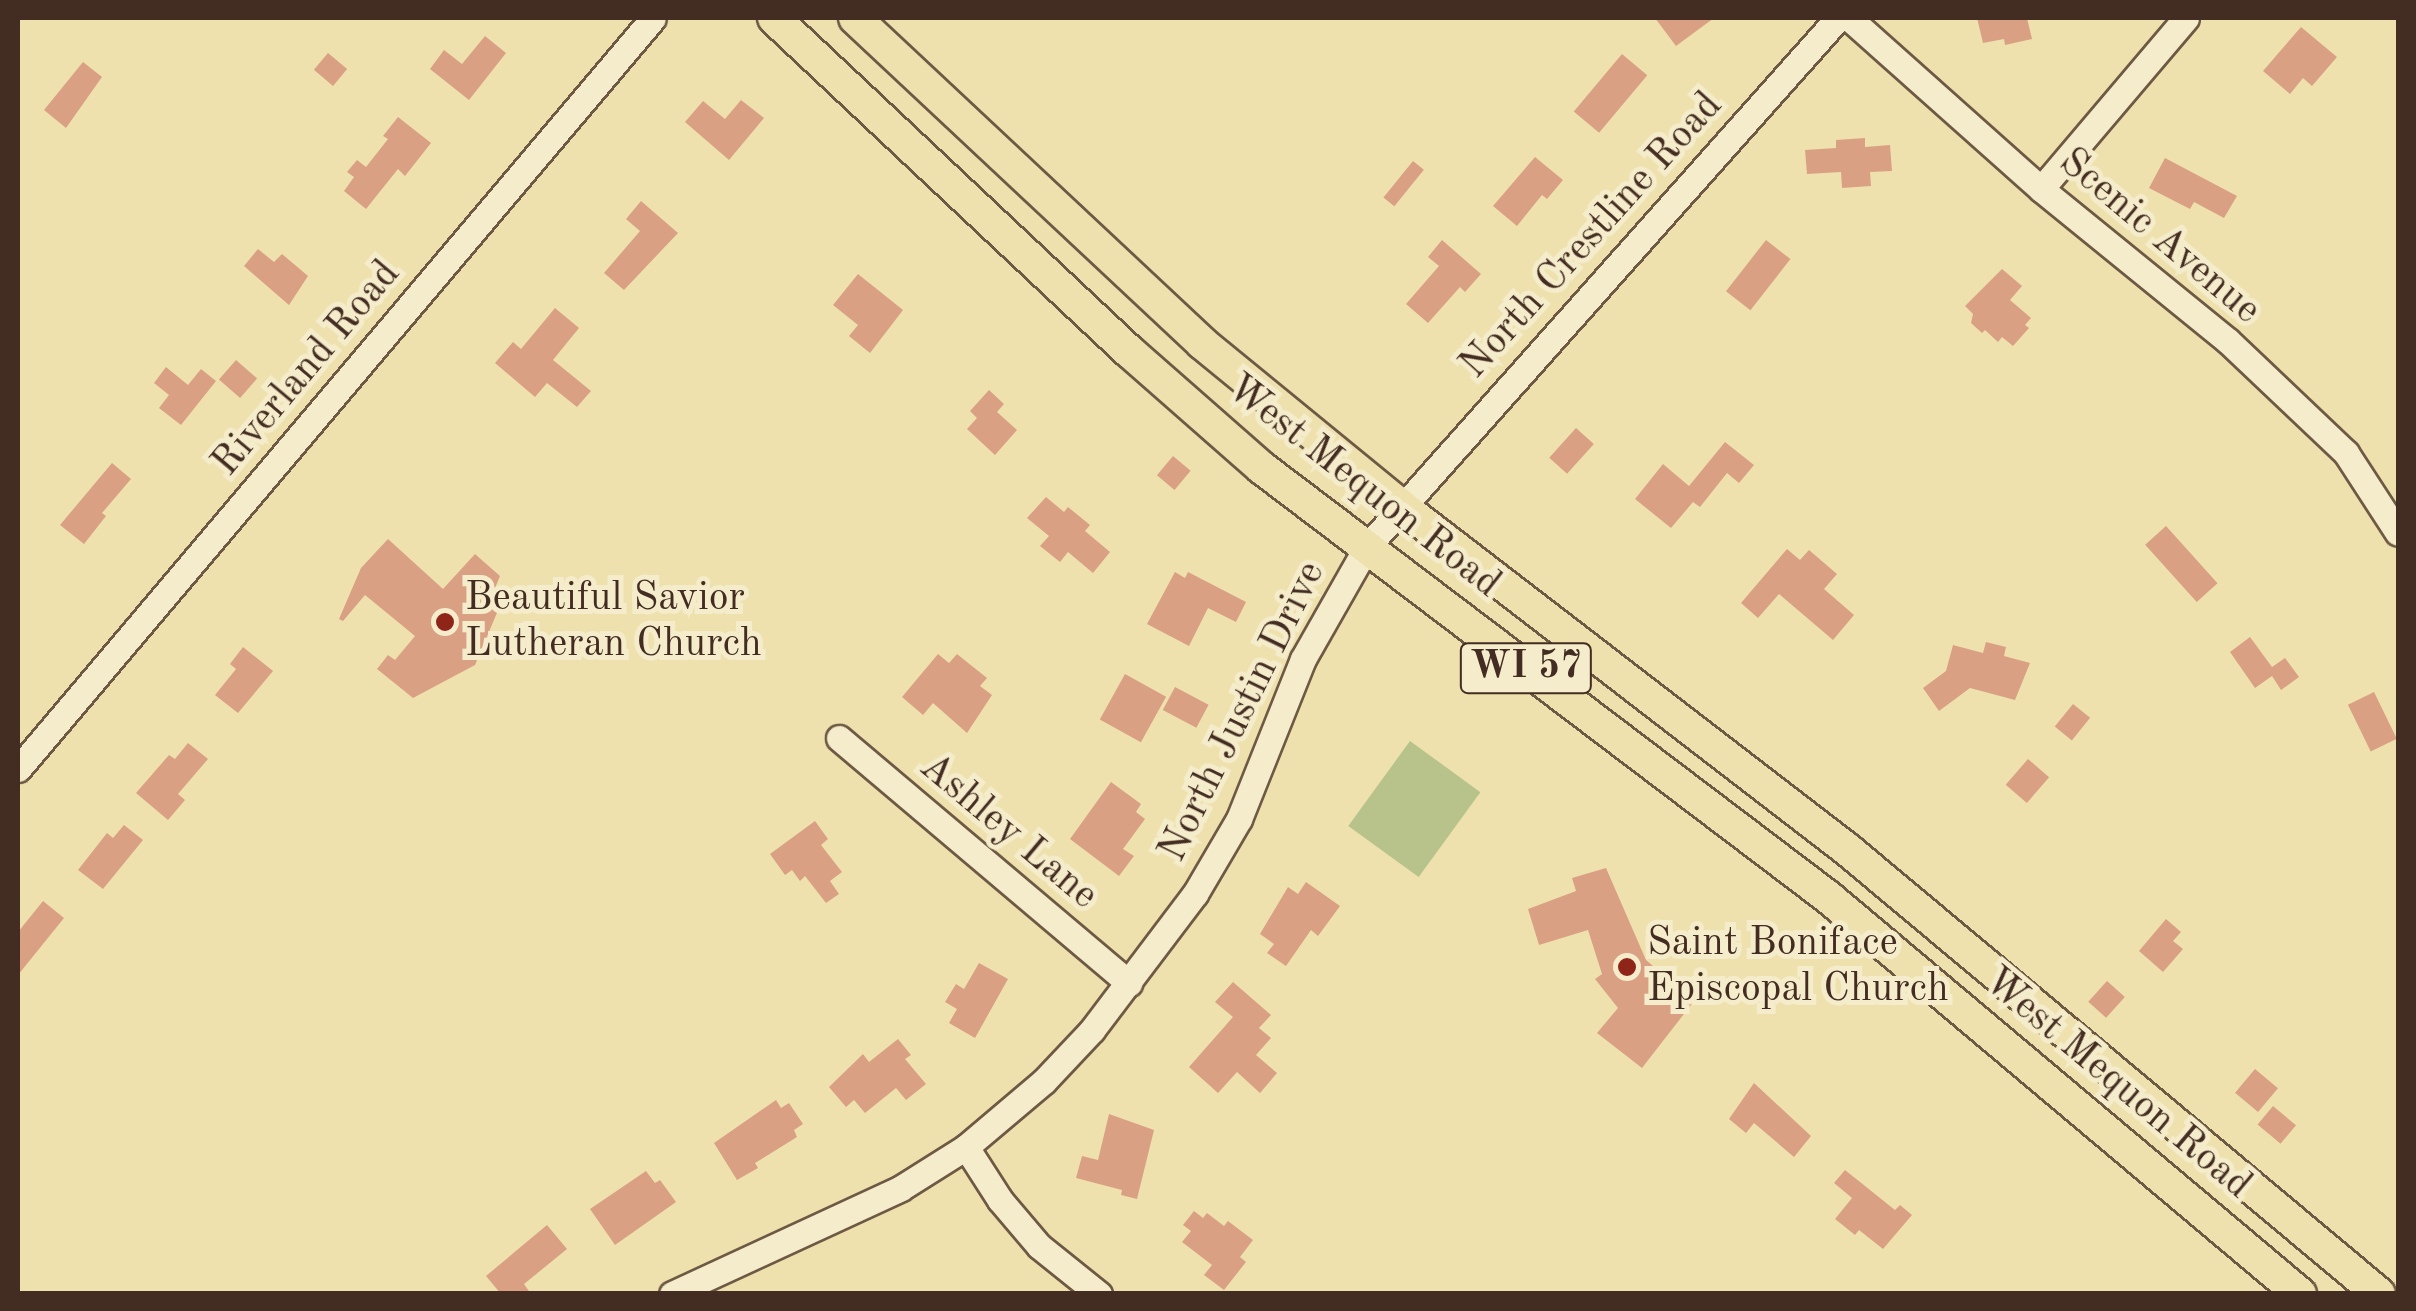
<!DOCTYPE html>
<style>
body{margin:0}
#map{position:relative;width:2416px;height:1311px;overflow:hidden;background:#eee1ae;font-family:"Old Standard TT",serif}
div>[style]{position:absolute}
.green>*{inset:0;background:#b7c38b;transform-origin:0 0}
.building>*{inset:0;background:#daa084;transform-origin:0 0}
.roads{filter:drop-shadow(2px 0 #6e5944) drop-shadow(-2px 0 #6e5944) drop-shadow(0 2px #6e5944) drop-shadow(0 -2px #6e5944)}
.minor>*{height:25px;margin:-12.5px;padding:0 12.5px;transform-origin:12.5px;border-radius:12.5px;background:#f4ecca}
.major>*{height:32px;margin:-16px;padding:0 16px;transform-origin:16px;border-radius:16px;background:#eee1ae}
.dots>*{width:28px;height:28px;translate:-50% -50%;box-sizing:border-box;border:5px solid #f4ecca;border-radius:50%}
span{translate:-50% -50%;white-space:nowrap;text-align:center;line-height:1.15;-webkit-text-stroke:10px #f4ecca;paint-order:stroke}
.shield-label span{padding:2px 8px;background:#f4ecca;border:2px solid;border-radius:8px;-webkit-text-stroke-width:0}
.shield-label{font-size:38px;color:#432c21;font-weight:700}
.street-label{font-size:40px;color:#432c21}
.poi-label{font-size:40px;color:#432c21}
.left{translate:0 -50%;text-align:left}
.frame{position:absolute;inset:0;border:20px solid #432c21;pointer-events:none}
</style>
<div id="map">
<div class="green">
<div style="left:1410px;top:741px;width:87px;height:105px;rotate:36deg"></div>
</div>
<div class="building">
<div style="clip-path:polygon(1655px 18px,1714px 18px,1676px 46px)"></div>
<div style="clip-path:polygon(1977px 18px,2027px 18px,2032px 39px,2005px 45px,2004px 39px,1983px 43px)"></div>
<div style="clip-path:polygon(2301px 27px,2337px 57px,2312px 86px,2303px 78px,2290px 94px,2263px 71px)"></div>
<div style="clip-path:polygon(485px 36px,506px 53px,469px 100px,430px 69px,444px 50px,462px 64px)"></div>
<div style="left:328px;top:53px;width:25px;height:22px;rotate:40deg"></div>
<div style="left:1622px;top:54px;width:33px;height:75px;rotate:40deg"></div>
<div style="clip-path:polygon(83px 62px,102px 77px,66px 128px,44px 110px)"></div>
<div style="clip-path:polygon(741px 100px,764px 118px,729px 160px,685px 122px,703px 101px,725px 119px)"></div>
<div style="clip-path:polygon(398px 117px,431px 143px,405px 176px,398px 169px,366px 209px,344px 191px,354px 177px,347px 172px,357px 160px,366px 167px,388px 139px,383px 136px)"></div>
<div style="clip-path:polygon(1865px 138px,1865px 147px,1890px 145px,1892px 171px,1870px 172px,1871px 186px,1842px 188px,1841px 172px,1807px 174px,1805px 150px,1836px 148px,1836px 140px)"></div>
<div style="clip-path:polygon(1535px 157px,1563px 180px,1547px 199px,1542px 195px,1517px 226px,1493px 206px)"></div>
<div style="clip-path:polygon(2165px 158px,2237px 196px,2224px 218px,2194px 202px,2190px 209px,2149px 188px)"></div>
<div style="left:1413px;top:161px;width:14px;height:47px;rotate:39deg"></div>
<div style="clip-path:polygon(641px 201px,678px 233px,624px 290px,604px 273px,640px 231px,626px 219px)"></div>
<div style="clip-path:polygon(1442px 240px,1481px 274px,1465px 292px,1460px 287px,1428px 323px,1406px 304px,1439px 266px,1428px 257px)"></div>
<div style="left:1766px;top:240px;width:31px;height:65px;rotate:38deg"></div>
<div style="clip-path:polygon(258px 249px,274px 262px,282px 254px,308px 276px,289px 305px,244px 266px)"></div>
<div style="clip-path:polygon(2002px 269px,2022px 286px,2010px 300px,2031px 318px,2025px 325px,2029px 328px,2013px 346px,2002px 337px,1998px 342px,1985px 330px,1982px 333px,1971px 323px,1973px 314px,1965px 306px)"></div>
<div style="clip-path:polygon(858px 274px,903px 310px,870px 353px,849px 336px,858px 325px,833px 305px)"></div>
<div style="clip-path:polygon(555px 308px,579px 328px,553px 360px,591px 391px,577px 407px,547px 383px,535px 397px,495px 363px,513px 342px,521px 349px)"></div>
<div style="left:236px;top:360px;width:28px;height:26px;rotate:41deg"></div>
<div style="clip-path:polygon(166px 367px,188px 385px,201px 369px,216px 381px,181px 425px,159px 408px,169px 395px,154px 383px)"></div>
<div style="clip-path:polygon(989px 390px,1004px 404px,997px 412px,1017px 430px,995px 455px,967px 429px,977px 418px,970px 411px)"></div>
<div style="left:1576px;top:428px;width:24px;height:40px;rotate:42deg"></div>
<div style="clip-path:polygon(1725px 442px,1754px 465px,1739px 483px,1727px 473px,1700px 507px,1693px 502px,1671px 528px,1635px 499px,1663px 464px,1689px 486px)"></div>
<div style="left:1173px;top:456px;width:23px;height:25px;rotate:40deg"></div>
<div style="clip-path:polygon(112px 463px,131px 479px,102px 513px,106px 516px,84px 544px,60px 525px)"></div>
<div style="clip-path:polygon(1046px 497px,1064px 512px,1068px 507px,1090px 525px,1085px 531px,1110px 552px,1093px 573px,1068px 552px,1060px 562px,1040px 546px,1049px 536px,1027px 518px)"></div>
<div style="left:2166px;top:526px;width:77px;height:28px;rotate:48deg"></div>
<div style="clip-path:polygon(388px 539px,443px 589px,475px 554px,500px 576px,490px 600px,499px 608px,475px 665px,413px 698px,377px 669px,388px 655px,395px 660px,415px 636px,365px 595px,343px 621px,339px 619px,361px 568px)"></div>
<div style="clip-path:polygon(1787px 549px,1800px 560px,1809px 550px,1837px 574px,1824px 589px,1854px 615px,1833px 640px,1779px 594px,1758px 618px,1741px 603px)"></div>
<div style="clip-path:polygon(1175px 572px,1185px 578px,1188px 572px,1246px 602px,1236px 622px,1208px 608px,1189px 646px,1147px 624px)"></div>
<div style="clip-path:polygon(2250px 637px,2272px 667px,2285px 658px,2299px 677px,2281px 690px,2272px 676px,2255px 688px,2230px 652px)"></div>
<div style="clip-path:polygon(1986px 642px,2006px 647px,2004px 656px,2030px 663px,2015px 700px,1970px 688px,1939px 711px,1923px 688px,1946px 671px,1953px 645px,1983px 653px)"></div>
<div style="clip-path:polygon(243px 647px,273px 671px,238px 713px,215px 695px,236px 669px,230px 664px)"></div>
<div style="clip-path:polygon(938px 654px,949px 663px,957px 654px,987px 678px,980px 686px,992px 695px,967px 733px,933px 703px,923px 715px,902px 697px)"></div>
<div style="left:1125px;top:674px;width:47px;height:52px;rotate:29deg"></div>
<div style="left:1175px;top:687px;width:38px;height:26px;rotate:28deg"></div>
<div style="left:2374px;top:692px;width:52px;height:29px;rotate:64deg"></div>
<div style="left:2073px;top:704px;width:22px;height:29px;rotate:39deg"></div>
<div style="clip-path:polygon(188px 743px,208px 759px,178px 794px,185px 800px,168px 820px,136px 793px,169px 755px,175px 759px)"></div>
<div style="left:2028px;top:759px;width:28px;height:34px;rotate:41deg"></div>
<div style="clip-path:polygon(1111px 782px,1141px 804px,1136px 812px,1145px 819px,1123px 849px,1134px 856px,1119px 876px,1070px 839px)"></div>
<div style="clip-path:polygon(815px 821px,828px 839px,821px 845px,842px 872px,830px 881px,839px 894px,826px 903px,805px 876px,800px 881px,792px 870px,785px 875px,770px 854px)"></div>
<div style="clip-path:polygon(124px 825px,143px 840px,103px 889px,78px 870px,107px 833px,113px 838px)"></div>
<div style="clip-path:polygon(1606px 868px,1646px 960px,1694px 1001px,1642px 1068px,1597px 1033px,1618px 1008px,1595px 979px,1602px 974px,1588px 930px,1539px 945px,1528px 909px,1576px 891px,1572px 878px)"></div>
<div style="clip-path:polygon(1306px 882px,1340px 906px,1318px 936px,1311px 930px,1286px 966px,1267px 953px,1274px 944px,1260px 934px,1288px 887px,1298px 894px)"></div>
<div style="clip-path:polygon(43px 901px,64px 918px,18px 975px,18px 932px)"></div>
<div style="clip-path:polygon(2166px 919px,2181px 932px,2173px 941px,2183px 949px,2163px 972px,2139px 951px)"></div>
<div style="clip-path:polygon(979px 963px,1008px 979px,975px 1038px,949px 1023px,957px 1009px,945px 1002px,956px 984px,964px 989px)"></div>
<div style="left:2107px;top:981px;width:24px;height:28px;rotate:42deg"></div>
<div style="clip-path:polygon(1233px 982px,1271px 1015px,1259px 1028px,1271px 1038px,1256px 1055px,1277px 1073px,1260px 1093px,1237px 1072px,1218px 1093px,1189px 1067px,1233px 1017px,1215px 1002px)"></div>
<div style="clip-path:polygon(898px 1039px,911px 1055px,905px 1059px,926px 1084px,906px 1100px,896px 1088px,865px 1113px,854px 1100px,846px 1107px,829px 1087px,863px 1054px,869px 1062px)"></div>
<div style="left:2255px;top:1069px;width:30px;height:31px;rotate:40deg"></div>
<div style="clip-path:polygon(1754px 1083px,1811px 1136px,1794px 1157px,1754px 1123px,1746px 1133px,1729px 1119px)"></div>
<div style="clip-path:polygon(776px 1100px,781px 1108px,789px 1103px,803px 1124px,794px 1130px,797px 1137px,755px 1163px,758px 1168px,737px 1180px,714px 1143px)"></div>
<div style="left:2273px;top:1106px;width:30px;height:24px;rotate:40deg"></div>
<div style="clip-path:polygon(1109px 1114px,1154px 1130px,1137px 1199px,1121px 1195px,1122px 1190px,1076px 1178px,1082px 1156px,1098px 1160px)"></div>
<div style="clip-path:polygon(1845px 1170px,1895px 1210px,1900px 1205px,1912px 1215px,1883px 1249px,1859px 1230px,1855px 1235px,1835px 1219px,1852px 1198px,1834px 1183px)"></div>
<div style="clip-path:polygon(646px 1171px,655px 1183px,660px 1180px,676px 1202px,615px 1245px,590px 1209px)"></div>
<div style="clip-path:polygon(1194px 1211px,1203px 1218px,1207px 1213px,1224px 1226px,1228px 1221px,1253px 1240px,1240px 1257px,1246px 1262px,1224px 1290px,1204px 1275px,1212px 1265px,1182px 1242px,1191px 1231px,1183px 1225px)"></div>
<div style="clip-path:polygon(547px 1225px,567px 1249px,524px 1284px,531px 1294px,501px 1294px,486px 1276px)"></div>
</div>
<div class="roads">
<div class="minor">
<div style="left:1849px;top:18px;width:257px;rotate:41.7deg"></div>
<div style="left:2041px;top:189px;width:241px;rotate:39.1deg"></div>
<div style="left:2228px;top:341px;width:163px;rotate:43.5deg"></div>
<div style="left:2346px;top:453px;width:95px;rotate:57deg"></div>
<div style="left:2041px;top:189px;width:224px;rotate:-49.7deg"></div>
<div style="left:839px;top:738px;width:380px;rotate:40.2deg"></div>
<div style="left:18px;top:769px;width:983px;rotate:-49.78deg"></div>
<div style="left:966px;top:1147px;width:63px;rotate:57.3deg"></div>
<div style="left:1000px;top:1200px;width:60px;rotate:49.7deg"></div>
<div style="left:1039px;top:1246px;width:77px;rotate:38.7deg"></div>
<div style="left:672px;top:1294px;width:252px;rotate:-24.8deg"></div>
<div style="left:901px;top:1188px;width:77px;rotate:-32.2deg"></div>
<div style="left:966px;top:1147px;width:102px;rotate:-40.2deg"></div>
<div style="left:1044px;top:1081px;width:70px;rotate:-46.7deg"></div>
<div style="left:1092px;top:1030px;width:171px;rotate:-52.9deg"></div>
<div style="left:1195px;top:894px;width:87px;rotate:-59.6deg"></div>
<div style="left:1239px;top:819px;width:172px;rotate:-68.2deg"></div>
<div style="left:1303px;top:659px;width:128px;rotate:-60.4deg"></div>
<div style="left:1366px;top:548px;width:710px;rotate:-48.31deg"></div>
</div>
<div class="major">
<div style="left:774px;top:18px;width:488px;rotate:43.2deg"></div>
<div style="left:1130px;top:352px;width:176px;rotate:41.3deg"></div>
<div style="left:1262px;top:468px;width:710px;rotate:37.16deg"></div>
<div style="left:1828px;top:897px;width:617px;rotate:40.07deg"></div>
<div style="left:855px;top:18px;width:475px;rotate:43.1deg"></div>
<div style="left:1202px;top:343px;width:257px;rotate:39.3deg"></div>
<div style="left:1401px;top:506px;width:564px;rotate:37.58deg"></div>
<div style="left:1848px;top:850px;width:692px;rotate:39.9deg"></div>
</div>
</div>
<div class="dots">
<div style="left:445px;top:622px;background:#8f2418"></div>
<div style="left:1627px;top:967px;background:#8f2418"></div>
</div>
<div class="shield-label">
<span style="left:1526px;top:668px">WI 57</span>
</div>
<div class="street-label">
<span style="left:1592px;top:236px;rotate:-48deg">North Crestline Road</span>
<span style="left:2159px;top:237px;rotate:40deg">Scenic Avenue</span>
<span style="left:307px;top:369px;rotate:-50deg">Riverland Road</span>
<span style="left:1363px;top:487px;rotate:38deg">West Mequon Road</span>
<span style="left:1243px;top:712px;rotate:-64deg">North Justin Drive</span>
<span style="left:1008px;top:832px;rotate:40deg">Ashley Lane</span>
<span style="left:2117px;top:1084px;rotate:40deg">West Mequon Road</span>
</div>
<div class="poi-label">
<span class="left" style="left:465px;top:622px">Beautiful Savior<br>Lutheran Church</span>
<span class="left" style="left:1647px;top:967px">Saint Boniface<br>Episcopal Church</span>
</div>
<div class="frame"></div>
</div>
